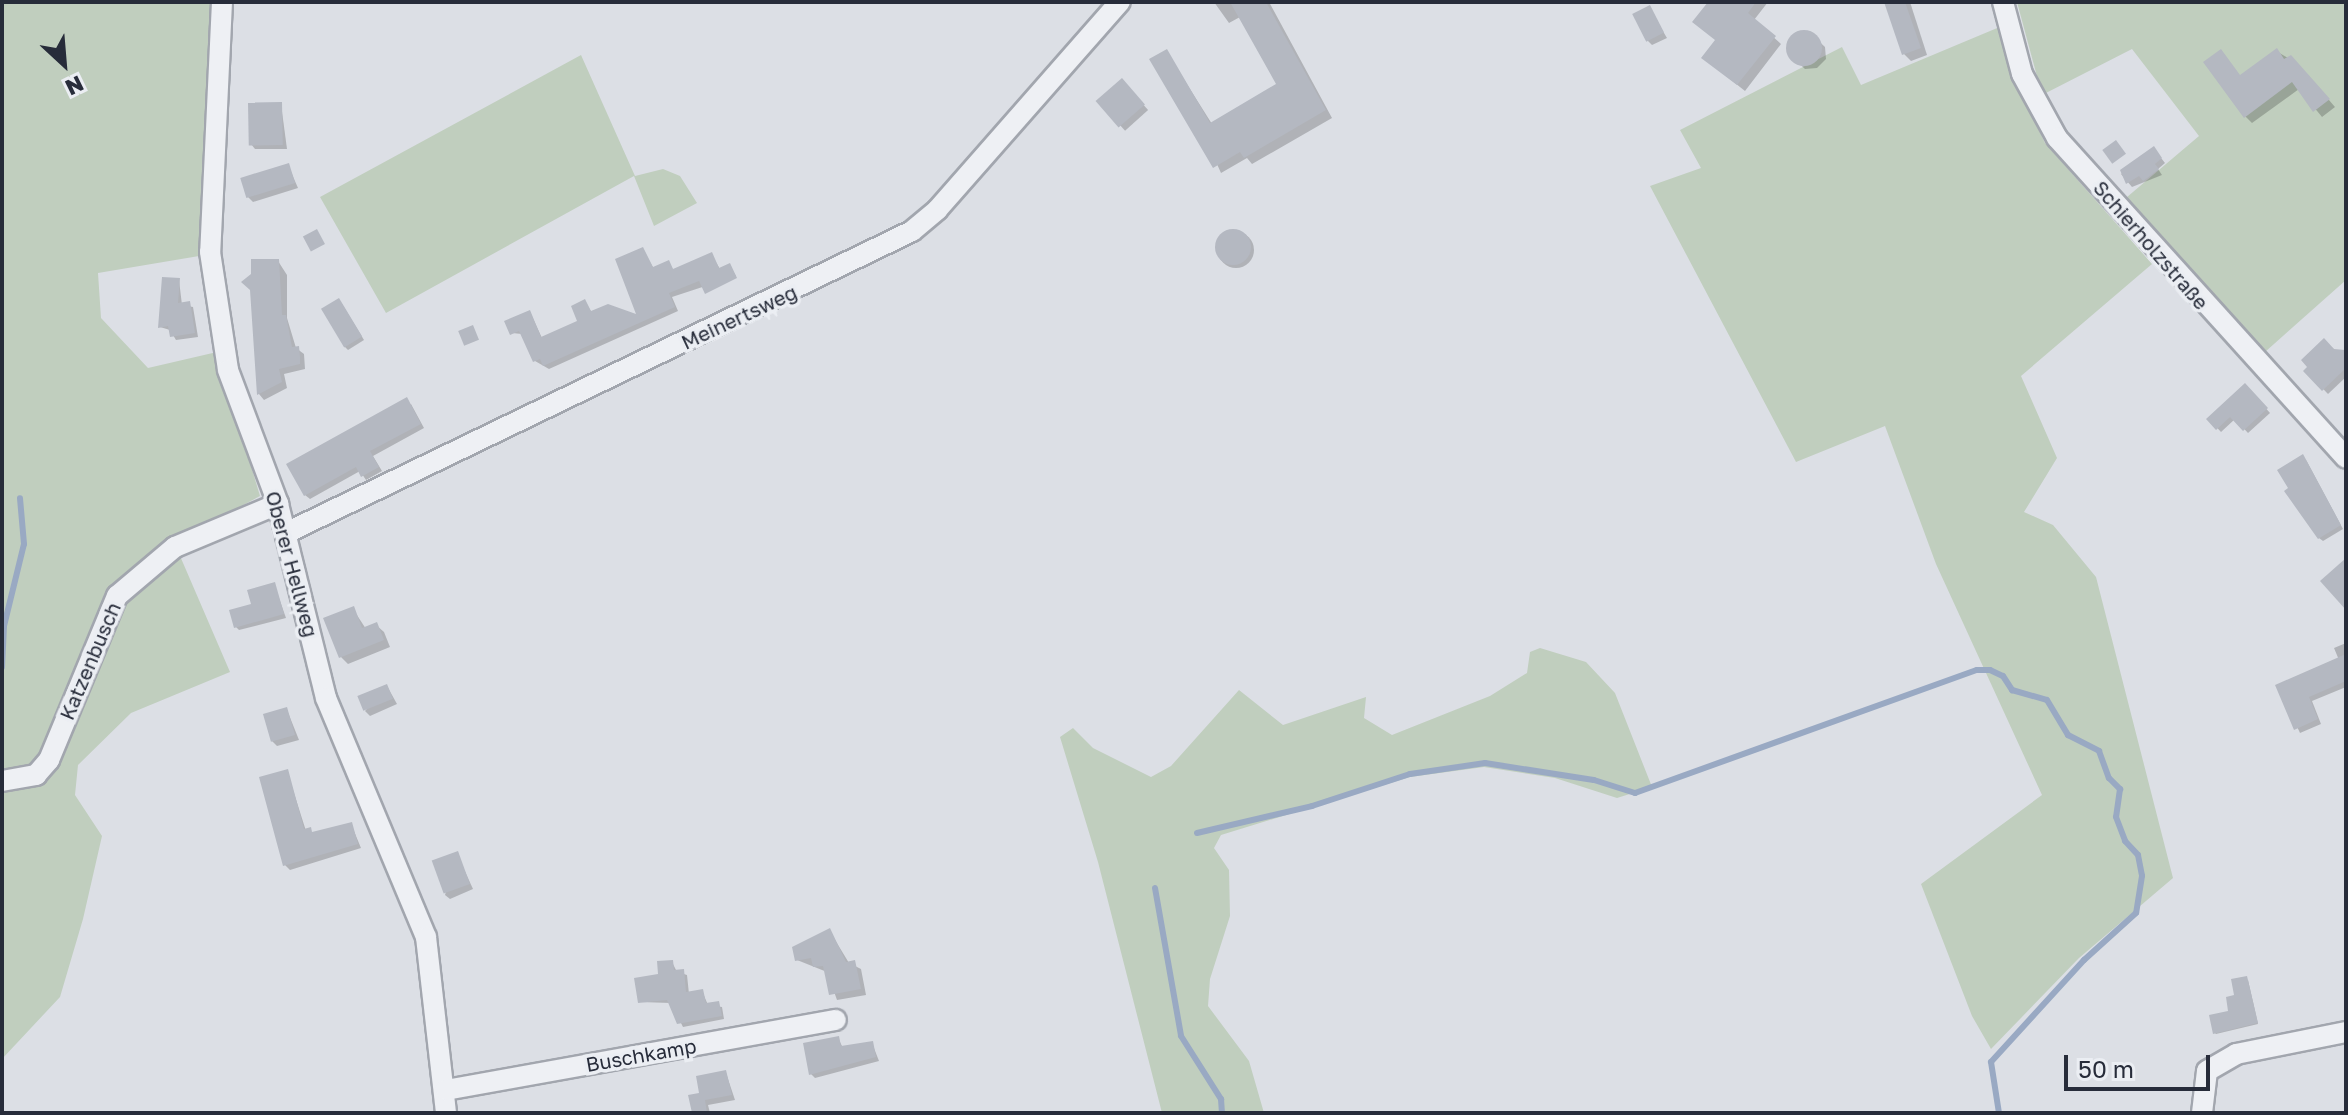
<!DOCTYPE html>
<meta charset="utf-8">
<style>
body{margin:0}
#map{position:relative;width:2348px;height:1115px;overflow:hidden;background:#dcdfe5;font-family:"Golos Text",sans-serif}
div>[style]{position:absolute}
.green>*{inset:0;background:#c0cebe}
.shadow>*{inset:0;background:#0003;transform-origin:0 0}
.round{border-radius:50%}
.stream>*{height:6px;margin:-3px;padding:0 3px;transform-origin:3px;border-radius:3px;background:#99a9c3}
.building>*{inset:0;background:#b4b8c1;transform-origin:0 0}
.roads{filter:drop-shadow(2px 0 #a2a6ae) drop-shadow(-2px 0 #a2a6ae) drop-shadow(0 2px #a2a6ae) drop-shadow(0 -2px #a2a6ae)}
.minor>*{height:20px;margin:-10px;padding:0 10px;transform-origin:10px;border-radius:10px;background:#eef0f4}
span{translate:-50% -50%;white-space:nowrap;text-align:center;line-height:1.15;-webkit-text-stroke:7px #ebeef3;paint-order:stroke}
.street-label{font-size:20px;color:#272c3a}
.frame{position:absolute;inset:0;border:4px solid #272c3a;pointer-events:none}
.north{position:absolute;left:24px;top:24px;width:80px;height:80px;-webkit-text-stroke:6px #ebeef3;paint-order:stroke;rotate:154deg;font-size:22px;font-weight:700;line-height:32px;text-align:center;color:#272c3a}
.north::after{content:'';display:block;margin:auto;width:28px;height:36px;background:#272c3a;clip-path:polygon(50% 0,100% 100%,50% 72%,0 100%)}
.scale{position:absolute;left:2064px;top:1055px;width:146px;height:36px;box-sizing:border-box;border:4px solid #272c3a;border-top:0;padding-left:10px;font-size:24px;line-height:28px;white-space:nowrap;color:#272c3a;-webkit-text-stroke:6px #ebeef3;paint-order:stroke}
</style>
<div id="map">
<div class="green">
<div style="clip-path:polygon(2px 2px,211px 2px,205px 255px,98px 273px,101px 318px,148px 368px,217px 352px,260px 496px,174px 542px,230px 672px,131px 713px,78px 765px,75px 795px,102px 836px,83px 919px,60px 997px,2px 1059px)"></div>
<div style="clip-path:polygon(2017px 2px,2346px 2px,2346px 280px,2265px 352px,2120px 203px,2199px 136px,2132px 49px,2042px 95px)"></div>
<div style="clip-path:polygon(2002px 26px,2022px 95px,2045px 143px,2152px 264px,2021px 376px,2057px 458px,2024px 512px,2053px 525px,2096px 577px,2173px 878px,2079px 958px,1991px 1049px,1972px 1016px,1921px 884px,2042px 795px,1936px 564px,1885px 426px,1796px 462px,1650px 186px,1701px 168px,1680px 130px,1842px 47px,1861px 85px)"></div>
<div style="clip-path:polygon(581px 55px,635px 176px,663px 169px,680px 176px,697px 203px,654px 226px,634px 176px,386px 313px,320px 197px)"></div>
<div style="clip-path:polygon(1540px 648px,1586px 662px,1615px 693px,1652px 787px,1617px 798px,1555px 778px,1484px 767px,1410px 777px,1221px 835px,1214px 848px,1229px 870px,1230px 916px,1210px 979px,1208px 1006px,1249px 1061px,1264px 1113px,1162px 1113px,1098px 862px,1060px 737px,1073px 728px,1093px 748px,1151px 777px,1171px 766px,1239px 690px,1283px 725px,1366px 697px,1364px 718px,1392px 735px,1490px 696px,1527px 673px,1530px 652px)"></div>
</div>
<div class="shadow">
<div style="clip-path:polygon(1214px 2px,1269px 2px,1332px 118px,1252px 164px,1247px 158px,1221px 173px,1166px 51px,1212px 124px,1279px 85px,1240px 17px,1229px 23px)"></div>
<div style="clip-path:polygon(1711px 2px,1768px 2px,1754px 20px,1781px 44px,1745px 91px,1711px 64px,1717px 41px)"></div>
<div style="clip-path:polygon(1886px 2px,1910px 2px,1927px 55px,1911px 61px,1904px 54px)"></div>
<div style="clip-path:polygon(1649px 8px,1667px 38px,1652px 45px,1648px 41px)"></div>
<div style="clip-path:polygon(1810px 33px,1825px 47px,1826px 59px,1817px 68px,1805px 69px,1790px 55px,1787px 42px)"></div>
<div style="clip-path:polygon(2276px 51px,2298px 64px,2335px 107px,2322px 117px,2299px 89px,2252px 123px,2245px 116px,2241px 76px)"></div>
<div style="left:1122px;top:81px;width:39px;height:31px;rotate:48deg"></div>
<div style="clip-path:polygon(281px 104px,287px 149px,255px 149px,251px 144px)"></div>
<div style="clip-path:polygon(2154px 149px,2165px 163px,2158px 169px,2162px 175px,2132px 187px,2121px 174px)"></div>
<div style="clip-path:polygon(288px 165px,298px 188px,253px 202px,248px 197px)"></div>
<div class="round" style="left:1218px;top:232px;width:36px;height:36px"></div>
<div style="clip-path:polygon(642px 249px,654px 269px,668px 262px,674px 271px,711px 254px,720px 269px,729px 265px,736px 276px,672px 297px,678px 311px,549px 369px,535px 361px,522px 334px,512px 333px,530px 312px,542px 338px,579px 322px,585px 302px,592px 313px,639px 317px)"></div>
<div style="clip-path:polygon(278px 261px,287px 275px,287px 318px,296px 348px,304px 354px,305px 369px,284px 374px,287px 388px,264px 400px,259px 394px,252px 290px)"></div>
<div style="clip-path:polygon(179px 280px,182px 305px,193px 307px,198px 337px,176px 340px,170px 330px,160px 327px)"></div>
<div style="clip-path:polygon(342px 304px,364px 340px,348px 350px,345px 347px)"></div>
<div style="clip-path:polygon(2324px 341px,2346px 359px,2346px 377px,2328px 394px,2306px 371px)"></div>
<div style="clip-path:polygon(2245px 385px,2270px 413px,2248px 433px,2235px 419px,2221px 432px,2209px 419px)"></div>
<div style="clip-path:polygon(411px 404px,424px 428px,373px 456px,382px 471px,366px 480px,360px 471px,310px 499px,305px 495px)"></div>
<div style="clip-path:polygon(2306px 460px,2343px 529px,2323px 541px,2319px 538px)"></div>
<div style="clip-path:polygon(274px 584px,286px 618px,239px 630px,236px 627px)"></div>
<div style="clip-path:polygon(353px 609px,366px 629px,376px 625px,384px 632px,390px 647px,348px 664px,341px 657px)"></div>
<div style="clip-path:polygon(2346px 643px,2346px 687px,2312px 701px,2321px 724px,2300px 733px,2278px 686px,2339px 660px,2334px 648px)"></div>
<div style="clip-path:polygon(387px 686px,397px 704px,370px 716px,365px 711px)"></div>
<div style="clip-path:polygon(287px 710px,299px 740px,277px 746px,272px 741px)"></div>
<div style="clip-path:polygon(287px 771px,306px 831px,315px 834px,351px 824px,361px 848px,290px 870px,285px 865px)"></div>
<div style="clip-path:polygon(457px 854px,473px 889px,450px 899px,445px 895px)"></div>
<div style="clip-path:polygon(829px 930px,849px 963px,861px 969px,866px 995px,837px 1000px,827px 972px,797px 960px)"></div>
<div style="clip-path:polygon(672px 962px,677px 972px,687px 975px,689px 994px,702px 991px,708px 1005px,722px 1007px,724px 1019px,683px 1027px,671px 1003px,640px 1002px)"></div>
<div style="clip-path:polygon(2248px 980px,2258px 1024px,2216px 1034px,2215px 1033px)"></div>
<div style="clip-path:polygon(838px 1038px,843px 1048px,872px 1043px,879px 1061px,815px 1078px,811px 1074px)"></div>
<div style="clip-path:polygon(726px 1073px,735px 1100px,708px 1105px,710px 1113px,694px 1113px,701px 1095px)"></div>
</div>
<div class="stream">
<div style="left:2px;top:667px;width:41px;rotate:-87.2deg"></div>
<div style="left:4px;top:626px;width:84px;rotate:-76.3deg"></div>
<div style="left:24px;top:544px;width:46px;rotate:-95deg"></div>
<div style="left:1197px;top:833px;width:118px;rotate:-13.2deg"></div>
<div style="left:1312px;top:806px;width:103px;rotate:-18.1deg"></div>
<div style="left:1410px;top:774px;width:76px;rotate:-8.3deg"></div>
<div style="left:1485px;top:763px;width:110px;rotate:8.9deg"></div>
<div style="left:1594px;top:780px;width:43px;rotate:17.6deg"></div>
<div style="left:1635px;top:793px;width:363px;rotate:-19.8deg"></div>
<div style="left:1977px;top:670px;width:13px"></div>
<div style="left:1990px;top:670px;width:14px;rotate:25deg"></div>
<div style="left:2003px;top:676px;width:17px;rotate:57deg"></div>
<div style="left:2012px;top:690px;width:36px;rotate:16deg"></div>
<div style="left:2047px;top:700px;width:41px;rotate:59deg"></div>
<div style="left:2068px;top:735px;width:35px;rotate:27deg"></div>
<div style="left:2099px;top:751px;width:29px;rotate:70deg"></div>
<div style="left:2109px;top:778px;width:16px;rotate:45deg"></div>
<div style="left:2120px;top:789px;width:28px;rotate:98deg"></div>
<div style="left:2116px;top:817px;width:26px;rotate:69deg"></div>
<div style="left:2125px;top:841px;width:19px;rotate:47deg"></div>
<div style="left:2138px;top:855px;width:21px;rotate:79deg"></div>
<div style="left:2142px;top:876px;width:37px;rotate:99deg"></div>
<div style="left:2136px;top:913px;width:70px;rotate:137.9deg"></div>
<div style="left:2084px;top:960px;width:138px;rotate:132.4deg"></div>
<div style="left:1991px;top:1062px;width:52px;rotate:81.1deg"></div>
<div style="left:1155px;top:888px;width:150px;rotate:80deg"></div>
<div style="left:1181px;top:1036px;width:75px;rotate:57.6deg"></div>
<div style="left:1221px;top:1099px;width:14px;rotate:86deg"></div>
</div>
<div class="building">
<div style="clip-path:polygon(1230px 2px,1266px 2px,1326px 110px,1244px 158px,1240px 152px,1213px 168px,1149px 59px,1167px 49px,1210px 123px,1276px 84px)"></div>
<div style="clip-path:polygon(1708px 2px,1756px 2px,1748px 13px,1776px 36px,1737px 85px,1701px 58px,1715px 40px,1692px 22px)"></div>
<div style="clip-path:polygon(1884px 2px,1905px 2px,1921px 48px,1902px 55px)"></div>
<div style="left:1650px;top:5px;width:31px;height:20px;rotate:63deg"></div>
<div class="round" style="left:1786px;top:30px;width:36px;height:36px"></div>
<div style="clip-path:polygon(2277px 48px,2284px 59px,2291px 55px,2330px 99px,2313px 112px,2292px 82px,2244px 118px,2203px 62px,2221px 49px,2240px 75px)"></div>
<div style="left:1122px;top:78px;width:35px;height:35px;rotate:49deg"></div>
<div style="left:282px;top:102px;width:43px;height:34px;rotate:89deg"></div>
<div style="left:2116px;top:140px;width:17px;height:17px;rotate:54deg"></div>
<div style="clip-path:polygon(2154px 146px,2162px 158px,2155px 164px,2159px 169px,2143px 181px,2139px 176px,2126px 184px,2120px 170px)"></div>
<div style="left:289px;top:163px;width:21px;height:51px;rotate:73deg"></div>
<div style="left:317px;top:229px;width:17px;height:16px;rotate:62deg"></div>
<div class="round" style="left:1215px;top:229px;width:36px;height:36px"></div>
<div style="clip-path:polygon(643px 247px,653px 267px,669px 260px,673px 269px,712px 252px,719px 268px,730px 263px,737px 278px,705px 294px,699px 281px,669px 293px,675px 307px,543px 366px,540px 359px,533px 362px,519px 331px,510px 335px,504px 321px,530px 310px,541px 337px,577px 321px,571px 306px,585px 299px,591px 311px,608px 304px,636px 314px,615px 259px)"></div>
<div style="clip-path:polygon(251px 259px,279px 259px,282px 315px,286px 315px,292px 347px,299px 346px,300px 357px,300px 364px,279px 369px,282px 382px,257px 395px,250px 290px,241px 282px,251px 274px)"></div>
<div style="clip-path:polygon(162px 277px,180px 278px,178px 303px,190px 301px,195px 333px,170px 337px,168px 326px,158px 328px)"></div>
<div style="left:339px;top:298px;width:45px;height:21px;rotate:59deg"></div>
<div style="left:473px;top:325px;width:16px;height:16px;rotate:68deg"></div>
<div style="clip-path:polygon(2324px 338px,2334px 349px,2345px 350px,2346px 368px,2322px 391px,2303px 371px,2307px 367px,2301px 360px)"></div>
<div style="clip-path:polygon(2245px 383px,2268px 408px,2243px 431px,2230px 417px,2216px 430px,2206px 419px)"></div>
<div style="clip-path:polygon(407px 397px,421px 424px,370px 451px,379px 467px,361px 477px,356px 467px,304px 496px,286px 464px)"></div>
<div style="clip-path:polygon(2303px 454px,2341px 525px,2318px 539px,2284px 491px,2288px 488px,2277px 470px)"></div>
<div style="clip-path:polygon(2346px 558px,2346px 610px,2320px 581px)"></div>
<div style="clip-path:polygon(275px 582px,284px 614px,234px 628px,229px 610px,251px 604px,247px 590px)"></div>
<div style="clip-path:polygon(354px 606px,362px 628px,377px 622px,384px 640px,339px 658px,323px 618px)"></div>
<div style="clip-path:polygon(2346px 654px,2346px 681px,2309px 697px,2318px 719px,2294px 730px,2275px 685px)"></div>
<div style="left:387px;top:684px;width:16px;height:32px;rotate:68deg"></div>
<div style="left:287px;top:707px;width:29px;height:25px;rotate:74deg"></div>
<div style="clip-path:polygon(288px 769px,304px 829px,311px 827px,312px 832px,352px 822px,358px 844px,283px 866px,259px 777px)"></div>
<div style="left:458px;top:851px;width:35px;height:28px;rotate:70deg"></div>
<div style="clip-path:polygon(830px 928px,846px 962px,855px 960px,861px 989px,829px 995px,823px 966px,813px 967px,811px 958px,795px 961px,792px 947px)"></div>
<div style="clip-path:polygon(673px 960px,674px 970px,684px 969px,686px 992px,703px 989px,706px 1003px,719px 1001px,722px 1016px,677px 1024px,667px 1000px,638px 1003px,634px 978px,658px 974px,657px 961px)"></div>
<div style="clip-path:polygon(2247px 976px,2258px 1023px,2213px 1034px,2209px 1015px,2228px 1011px,2226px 997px,2234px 995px,2231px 979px)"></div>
<div style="clip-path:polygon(839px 1036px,841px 1046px,873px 1041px,876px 1057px,809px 1075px,803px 1043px)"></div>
<div style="clip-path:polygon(726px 1070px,732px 1095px,705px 1100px,707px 1113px,692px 1113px,688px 1095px,699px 1093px,696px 1076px)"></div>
</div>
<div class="roads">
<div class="minor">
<div style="left:222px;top:2px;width:250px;rotate:92.7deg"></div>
<div style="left:210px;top:252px;width:119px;rotate:81.3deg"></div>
<div style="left:228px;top:370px;width:143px;rotate:69.5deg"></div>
<div style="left:278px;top:504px;width:200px;rotate:76.1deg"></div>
<div style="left:326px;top:698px;width:259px;rotate:67.3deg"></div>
<div style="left:426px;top:937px;width:177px;rotate:83.5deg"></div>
<div style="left:2003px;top:2px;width:74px;rotate:75.2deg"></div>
<div style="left:2022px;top:74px;width:73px;rotate:61.3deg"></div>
<div style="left:2057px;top:138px;width:431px;rotate:47.9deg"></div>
<div style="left:286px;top:533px;width:695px;rotate:-25.75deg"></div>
<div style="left:912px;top:231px;width:33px;rotate:-40deg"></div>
<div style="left:937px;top:210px;width:277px;rotate:-48.7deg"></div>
<div style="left:2px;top:781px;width:35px;rotate:-10deg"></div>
<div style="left:36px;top:775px;width:20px;rotate:-49deg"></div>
<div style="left:49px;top:760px;width:178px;rotate:-67.5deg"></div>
<div style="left:117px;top:596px;width:76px;rotate:-40.2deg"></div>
<div style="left:175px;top:547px;width:112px;rotate:-22.7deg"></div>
<div style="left:446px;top:1090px;width:396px;rotate:-10.2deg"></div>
<div style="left:2202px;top:1113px;width:42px;rotate:-83.2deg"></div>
<div style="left:2207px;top:1071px;width:34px;rotate:-30deg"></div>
<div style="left:2236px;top:1054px;width:112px;rotate:-11.3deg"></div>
</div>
</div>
<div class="street-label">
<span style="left:2151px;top:245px;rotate:49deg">Schierholzstraße</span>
<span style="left:739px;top:317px;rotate:-25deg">Meinertsweg</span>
<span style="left:292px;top:564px;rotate:75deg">Oberer Hellweg</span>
<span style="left:90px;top:661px;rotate:-67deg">Katzenbusch</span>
<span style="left:641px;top:1055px;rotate:-10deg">Buschkamp</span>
</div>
<div class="frame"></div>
<div class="north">N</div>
<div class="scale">50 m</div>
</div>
